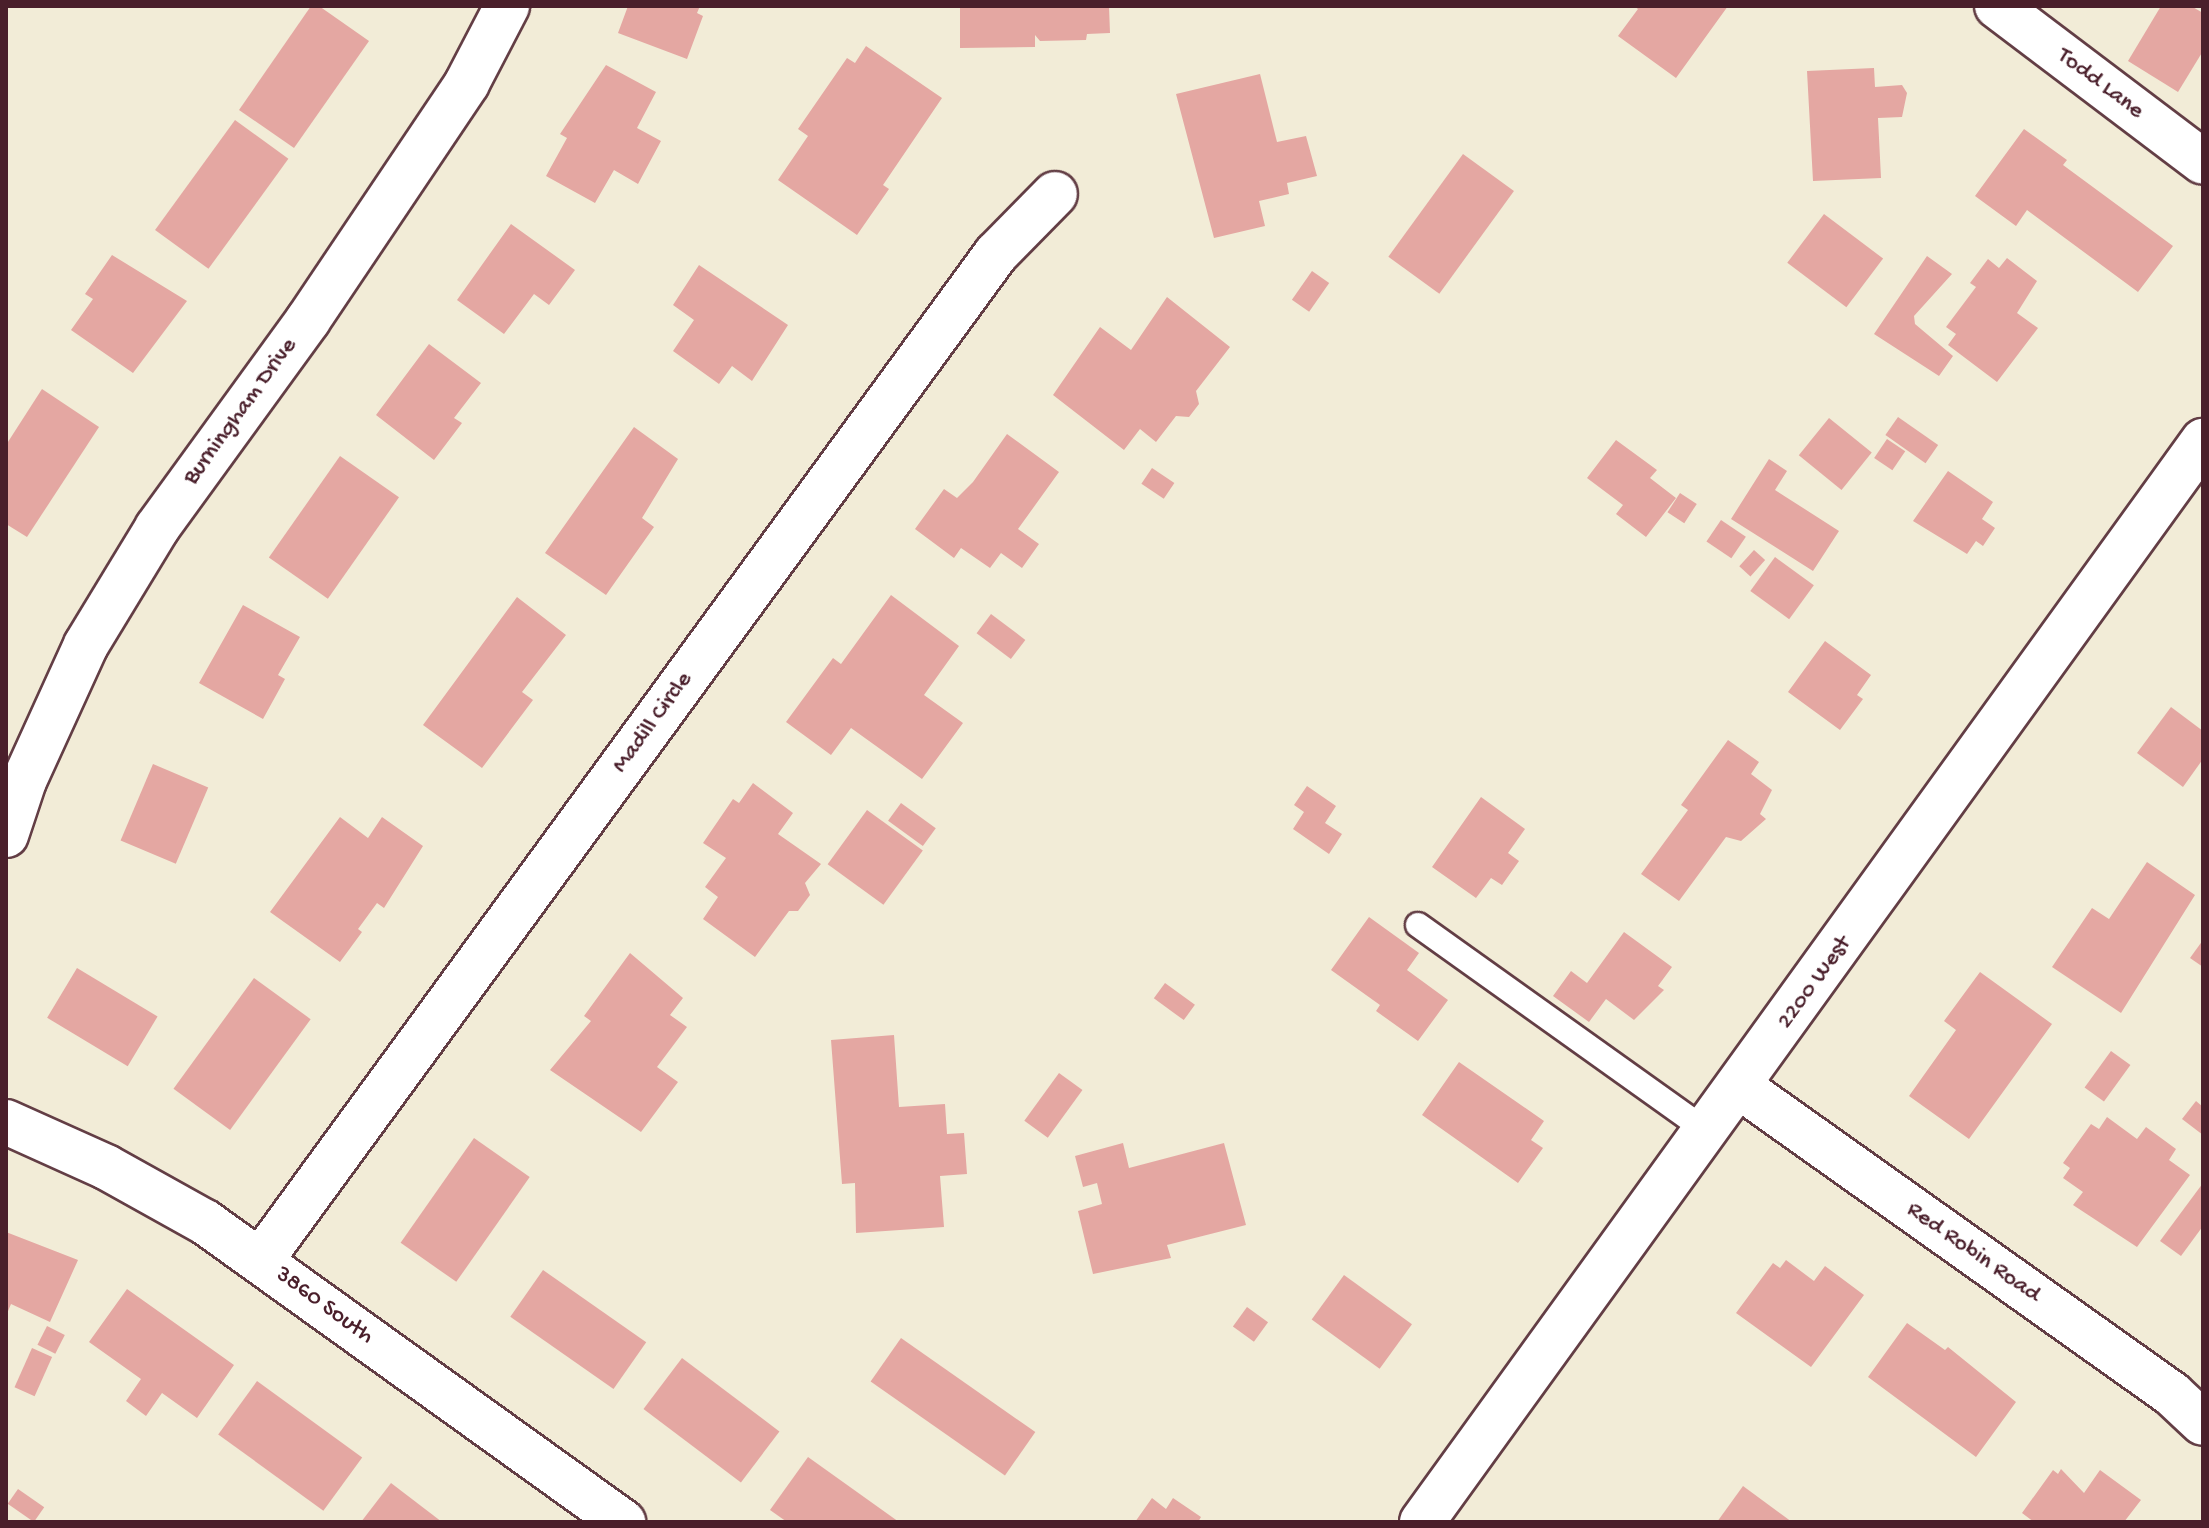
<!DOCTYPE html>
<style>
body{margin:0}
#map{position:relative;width:2209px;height:1528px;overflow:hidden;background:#f2ecd7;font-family:"Gochi Hand",sans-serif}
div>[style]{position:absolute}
.building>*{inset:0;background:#e4a7a2;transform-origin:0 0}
.roads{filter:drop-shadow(2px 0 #633e45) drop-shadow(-2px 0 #633e45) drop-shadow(0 2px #633e45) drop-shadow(0 -2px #633e45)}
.service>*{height:24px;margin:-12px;padding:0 12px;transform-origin:12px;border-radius:12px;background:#fff}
.minor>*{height:44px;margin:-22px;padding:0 22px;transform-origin:22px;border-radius:22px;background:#fff}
.tertiary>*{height:44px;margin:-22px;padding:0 22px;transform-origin:22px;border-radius:22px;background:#fff}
span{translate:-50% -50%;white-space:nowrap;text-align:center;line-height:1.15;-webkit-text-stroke:6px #fff;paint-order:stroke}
.street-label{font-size:24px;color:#4a1f2b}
.frame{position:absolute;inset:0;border:8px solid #4a1f2b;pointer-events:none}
</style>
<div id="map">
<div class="building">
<div style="clip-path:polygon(311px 6px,319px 6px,369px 41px,294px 148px,239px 110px)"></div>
<div style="clip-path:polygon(628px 6px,700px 6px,697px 13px,703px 16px,687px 59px,618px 33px)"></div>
<div style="clip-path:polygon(960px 6px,1109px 6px,1110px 33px,1087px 34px,1086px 40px,1040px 41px,1035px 35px,1035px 47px,960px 48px)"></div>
<div style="clip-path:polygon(1634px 6px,1728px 6px,1676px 78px,1618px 36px,1638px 9px)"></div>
<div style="clip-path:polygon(2161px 6px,2191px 6px,2203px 13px,2203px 51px,2178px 92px,2128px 61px)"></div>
<div style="clip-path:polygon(866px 46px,942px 98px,883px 185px,889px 189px,857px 235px,778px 180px,808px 136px,798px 129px,847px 58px,855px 63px)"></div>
<div style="clip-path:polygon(606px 65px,656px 92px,637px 128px,661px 141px,638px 184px,614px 170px,595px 203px,546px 176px,567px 138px,560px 134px)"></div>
<div style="clip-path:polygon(1874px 68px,1875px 87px,1902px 85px,1907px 93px,1902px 117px,1878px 118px,1881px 178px,1813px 181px,1807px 71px)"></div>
<div style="clip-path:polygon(1260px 74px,1277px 142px,1306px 136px,1317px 176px,1287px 183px,1289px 194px,1259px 201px,1265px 226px,1214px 238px,1176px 94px)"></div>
<div style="left:235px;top:120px;width:66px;height:136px;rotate:36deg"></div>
<div style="clip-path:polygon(2024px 129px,2067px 160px,2063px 165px,2173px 246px,2138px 292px,2027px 210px,2016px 226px,1975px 196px)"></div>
<div style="left:1463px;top:154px;width:63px;height:127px;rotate:36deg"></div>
<div style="left:1824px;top:214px;width:74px;height:61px;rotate:37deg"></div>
<div style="clip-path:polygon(511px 224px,575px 270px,549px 305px,534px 294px,504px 334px,457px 300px)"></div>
<div style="clip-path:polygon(112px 255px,187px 301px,133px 373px,71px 330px,93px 299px,85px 294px)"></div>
<div style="clip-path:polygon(1927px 256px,1952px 274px,1914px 316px,1915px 324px,1953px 356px,1939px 376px,1874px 334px)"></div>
<div style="clip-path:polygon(2007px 258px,2037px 281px,2017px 313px,2038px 328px,1997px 382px,1948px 345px,1956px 334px,1946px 327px,1976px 287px,1970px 283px,1988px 259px,1999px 268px)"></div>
<div style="clip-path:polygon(699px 265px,788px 325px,752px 381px,732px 366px,719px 384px,673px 351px,694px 320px,673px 305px)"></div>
<div style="left:1312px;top:271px;width:21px;height:35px;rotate:35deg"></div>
<div style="clip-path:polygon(1167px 297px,1230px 347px,1196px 391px,1199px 404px,1189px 417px,1176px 416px,1156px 442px,1140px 429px,1124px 450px,1053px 395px,1100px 327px,1131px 350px)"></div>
<div style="clip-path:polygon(429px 344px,481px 383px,454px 418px,462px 423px,434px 460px,376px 415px)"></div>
<div style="clip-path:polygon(42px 389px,99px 427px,27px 537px,6px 524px,6px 445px)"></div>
<div style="left:1898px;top:417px;width:49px;height:22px;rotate:35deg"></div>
<div style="left:1829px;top:418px;width:55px;height:48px;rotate:39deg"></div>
<div style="clip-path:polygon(634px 427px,678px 459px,642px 518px,654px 527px,606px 595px,545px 553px)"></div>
<div style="clip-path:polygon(1007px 434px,1059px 472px,1018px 529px,1039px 544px,1022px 568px,1001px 553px,990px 568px,961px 548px,954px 558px,915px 529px,944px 489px,957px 498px,973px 482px)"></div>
<div style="left:1887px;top:439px;width:22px;height:23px;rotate:34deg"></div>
<div style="clip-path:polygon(1616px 440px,1657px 470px,1650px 478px,1676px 498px,1646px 537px,1616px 514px,1623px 505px,1587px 478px)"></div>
<div style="left:340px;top:456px;width:72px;height:124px;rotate:35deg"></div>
<div style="clip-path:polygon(1769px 459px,1787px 471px,1775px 490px,1839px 531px,1813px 571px,1731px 519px)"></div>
<div style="left:1152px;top:468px;width:27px;height:19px;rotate:34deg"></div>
<div style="clip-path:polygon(1948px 471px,1993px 502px,1982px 519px,1995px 528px,1983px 546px,1976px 541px,1967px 554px,1913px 521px)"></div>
<div style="left:1680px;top:493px;width:20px;height:23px;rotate:33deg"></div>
<div style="left:1721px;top:520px;width:30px;height:26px;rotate:34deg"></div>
<div style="left:1754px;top:550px;width:15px;height:22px;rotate:42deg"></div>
<div style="left:1775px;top:557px;width:48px;height:42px;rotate:36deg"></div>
<div style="clip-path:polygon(891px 595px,959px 646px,924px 695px,963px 723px,922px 779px,851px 728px,831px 755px,786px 722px,833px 658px,841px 664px)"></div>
<div style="clip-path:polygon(517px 597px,566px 635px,522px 692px,533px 700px,482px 768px,423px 725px)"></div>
<div style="clip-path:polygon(243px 605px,300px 637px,278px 675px,285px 679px,263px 719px,199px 683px)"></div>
<div style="left:991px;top:614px;width:43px;height:24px;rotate:37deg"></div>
<div style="clip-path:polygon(1825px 641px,1871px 675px,1857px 695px,1863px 699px,1840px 730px,1788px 692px)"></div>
<div style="clip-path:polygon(2171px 707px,2203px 731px,2203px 759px,2183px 787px,2137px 753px)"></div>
<div style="clip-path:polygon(1728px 740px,1759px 762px,1751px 774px,1772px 790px,1760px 814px,1766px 819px,1741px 841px,1726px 837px,1679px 901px,1641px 874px,1688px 810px,1681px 805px)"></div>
<div style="left:153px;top:764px;width:60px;height:83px;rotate:23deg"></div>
<div style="clip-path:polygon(753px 783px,793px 813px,778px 834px,821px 864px,805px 883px,810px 895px,798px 911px,789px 911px,755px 957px,703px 919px,718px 897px,705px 887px,726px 858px,703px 843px,733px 799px,739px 803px)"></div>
<div style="clip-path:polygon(1307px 786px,1336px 806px,1325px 823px,1342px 834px,1329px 854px,1293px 829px,1304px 812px,1294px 805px)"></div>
<div style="clip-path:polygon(1481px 797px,1525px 829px,1508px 853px,1519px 861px,1502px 885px,1491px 878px,1476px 898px,1432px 867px)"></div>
<div style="left:901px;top:803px;width:43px;height:22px;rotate:36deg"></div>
<div style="left:867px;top:810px;width:69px;height:67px;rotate:36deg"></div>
<div style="clip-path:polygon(340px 817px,368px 838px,382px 817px,423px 846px,384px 908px,377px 903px,358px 929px,362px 932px,340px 962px,270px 912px)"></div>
<div style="clip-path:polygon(2147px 862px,2195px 895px,2121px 1013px,2052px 967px,2092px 908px,2109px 919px)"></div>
<div style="clip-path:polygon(1369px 917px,1419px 953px,1407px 970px,1448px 1000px,1418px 1041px,1376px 1011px,1380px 1005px,1331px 970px)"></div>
<div style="clip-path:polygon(1624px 932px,1672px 967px,1658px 986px,1664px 990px,1634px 1020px,1606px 999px,1589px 1022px,1553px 996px,1571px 971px,1587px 983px)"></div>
<div style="clip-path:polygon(2203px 940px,2203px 967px,2190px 958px)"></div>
<div style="clip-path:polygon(630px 953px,683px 998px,670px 1015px,687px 1027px,657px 1067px,678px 1082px,641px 1132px,550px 1070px,591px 1021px,584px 1016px)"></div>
<div style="left:77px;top:968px;width:94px;height:58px;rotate:31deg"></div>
<div style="clip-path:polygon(1980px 972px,2052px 1024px,1969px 1139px,1909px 1096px,1956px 1030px,1944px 1021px)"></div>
<div style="left:254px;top:978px;width:70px;height:137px;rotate:36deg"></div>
<div style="left:1165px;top:983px;width:37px;height:19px;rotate:36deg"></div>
<div style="clip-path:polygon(894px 1035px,899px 1107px,945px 1104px,947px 1134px,964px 1133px,967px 1174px,940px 1176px,944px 1227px,856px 1233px,855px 1183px,842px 1184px,831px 1040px)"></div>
<div style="left:2111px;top:1051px;width:24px;height:45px;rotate:36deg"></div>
<div style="clip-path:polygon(1459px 1062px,1544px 1121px,1531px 1140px,1543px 1148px,1518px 1183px,1422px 1115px)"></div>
<div style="left:1059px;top:1073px;width:29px;height:59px;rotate:36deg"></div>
<div style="clip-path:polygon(2196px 1101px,2203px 1107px,2203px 1135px,2182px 1119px)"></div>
<div style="clip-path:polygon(2107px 1117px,2137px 1139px,2146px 1127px,2176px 1149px,2169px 1160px,2190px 1175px,2137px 1247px,2073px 1205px,2083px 1192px,2063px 1178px,2070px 1168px,2063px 1163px,2091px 1124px,2099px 1129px)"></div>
<div style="left:474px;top:1138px;width:68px;height:128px;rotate:35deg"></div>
<div style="clip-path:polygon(1123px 1143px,1129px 1168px,1224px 1143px,1246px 1225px,1167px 1245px,1171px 1258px,1093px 1274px,1078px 1211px,1102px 1204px,1097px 1183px,1083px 1187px,1075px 1156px)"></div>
<div style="clip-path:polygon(2203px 1183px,2203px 1226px,2181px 1256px,2160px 1241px)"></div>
<div style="clip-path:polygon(6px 1232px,78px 1260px,50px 1322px,11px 1304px,6px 1316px)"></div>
<div style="clip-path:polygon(1786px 1260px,1814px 1281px,1825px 1266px,1864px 1295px,1811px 1367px,1736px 1313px,1773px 1263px,1780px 1268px)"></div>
<div style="left:543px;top:1270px;width:126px;height:57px;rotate:35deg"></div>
<div style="left:1344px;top:1275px;width:84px;height:55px;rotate:36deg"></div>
<div style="clip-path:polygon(127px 1289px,234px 1365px,197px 1418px,162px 1393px,146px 1416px,126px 1401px,141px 1379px,89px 1342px)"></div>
<div style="left:1247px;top:1307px;width:26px;height:24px;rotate:36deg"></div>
<div style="clip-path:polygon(1907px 1323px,1945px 1350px,1948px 1347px,2016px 1402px,1976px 1457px,1868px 1377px)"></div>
<div style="left:47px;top:1326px;width:20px;height:21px;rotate:27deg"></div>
<div style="left:901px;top:1338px;width:164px;height:53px;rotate:35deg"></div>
<div style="left:32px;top:1348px;width:22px;height:43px;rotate:24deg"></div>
<div style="left:682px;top:1358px;width:122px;height:64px;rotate:37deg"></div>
<div style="left:257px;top:1381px;width:130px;height:66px;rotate:36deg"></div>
<div style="clip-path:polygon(808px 1457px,899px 1522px,787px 1522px,770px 1510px)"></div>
<div style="clip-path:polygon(2061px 1469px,2084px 1493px,2100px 1470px,2141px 1500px,2124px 1522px,2034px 1522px,2022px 1513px,2053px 1470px,2058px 1474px)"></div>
<div style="clip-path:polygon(391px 1483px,442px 1522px,361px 1522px)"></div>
<div style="clip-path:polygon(1743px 1486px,1792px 1522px,1717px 1522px)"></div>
<div style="left:18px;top:1489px;width:32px;height:18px;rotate:35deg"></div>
<div style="clip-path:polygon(1152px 1498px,1166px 1509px,1173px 1498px,1201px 1517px,1198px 1522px,1135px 1522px)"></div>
</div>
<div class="roads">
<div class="service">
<div style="left:1418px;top:925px;width:356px;rotate:35.5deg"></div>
</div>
<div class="minor">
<div style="left:1997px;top:6px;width:258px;rotate:37.1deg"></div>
<div style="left:6px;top:835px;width:57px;rotate:-71.6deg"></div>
<div style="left:24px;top:781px;width:149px;rotate:-65.5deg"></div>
<div style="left:86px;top:645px;width:137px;rotate:-58.7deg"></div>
<div style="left:157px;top:528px;width:257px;rotate:-54deg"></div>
<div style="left:308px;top:320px;width:285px;rotate:-56.1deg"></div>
<div style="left:467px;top:83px;width:87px;rotate:-62.5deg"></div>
<div style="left:1740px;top:1087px;width:530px;rotate:35.4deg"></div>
<div style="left:2172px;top:1394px;width:42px;rotate:43.1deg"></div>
<div style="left:6px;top:1122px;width:110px;rotate:24.2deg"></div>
<div style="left:106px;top:1167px;width:113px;rotate:29.1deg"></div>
<div style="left:205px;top:1222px;width:515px;rotate:35.67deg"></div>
<div style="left:261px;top:1260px;width:1246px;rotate:-53.85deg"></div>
<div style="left:996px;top:254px;width:84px;rotate:-45.5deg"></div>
</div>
<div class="tertiary">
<div style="left:1422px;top:1522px;width:1334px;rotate:-54.15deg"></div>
</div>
</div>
<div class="street-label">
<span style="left:2100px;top:84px;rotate:37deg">Todd Lane</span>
<span style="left:241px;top:412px;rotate:-54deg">Burningham Drive</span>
<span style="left:653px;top:723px;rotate:-54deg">Madill Circle</span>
<span style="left:1815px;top:983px;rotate:-54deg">2200 West</span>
<span style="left:1973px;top:1253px;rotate:35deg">Red Robin Road</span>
<span style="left:324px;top:1306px;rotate:36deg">3860 South</span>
</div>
<div class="frame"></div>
</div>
